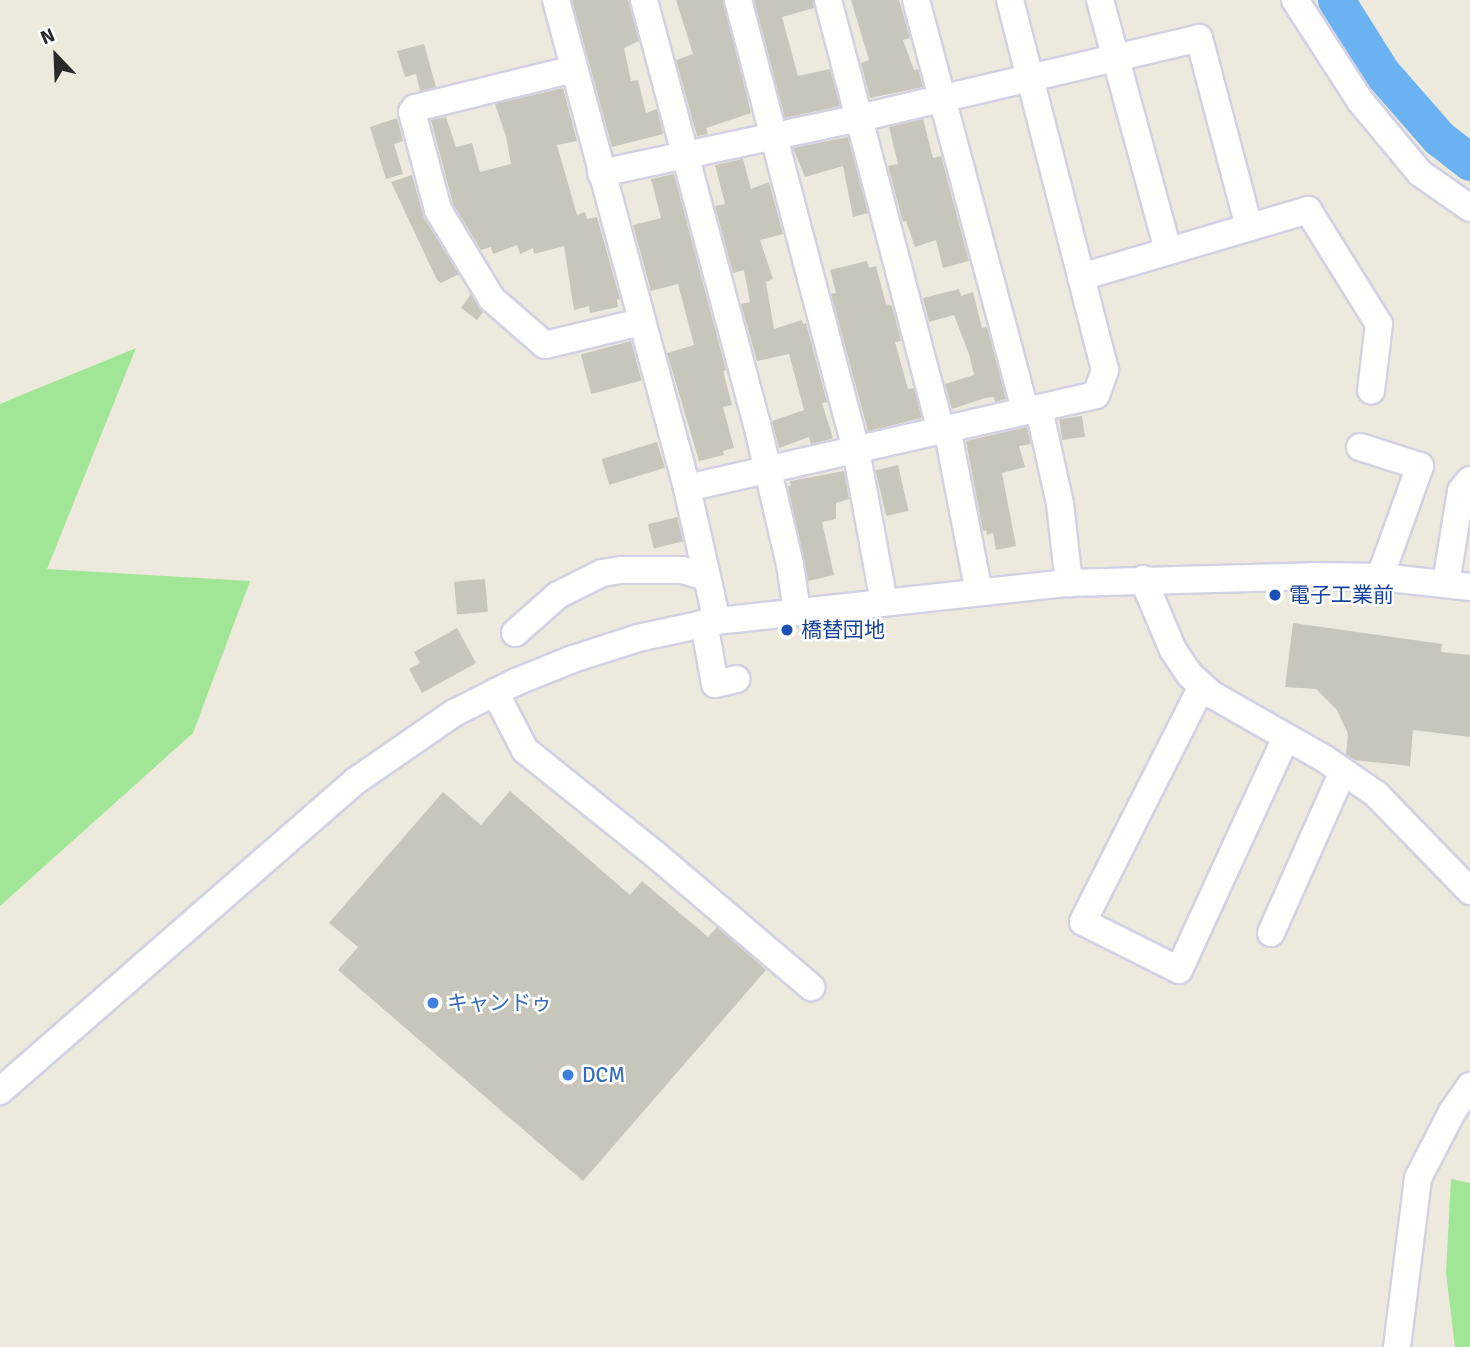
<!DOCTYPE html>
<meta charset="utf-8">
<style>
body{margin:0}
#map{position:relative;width:1470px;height:1347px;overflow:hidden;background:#ede9dc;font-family:Signika,"Noto Sans JP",sans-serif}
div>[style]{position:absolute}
.green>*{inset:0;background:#a0e696}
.river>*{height:37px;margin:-18.5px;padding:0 18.5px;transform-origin:18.5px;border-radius:18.5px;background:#6bb2f3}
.building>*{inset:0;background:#c8c6bb;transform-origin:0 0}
.roads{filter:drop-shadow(2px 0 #d2d1e4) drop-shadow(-2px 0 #d2d1e4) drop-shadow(0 2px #d2d1e4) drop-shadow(0 -2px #d2d1e4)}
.minor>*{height:26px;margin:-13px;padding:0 13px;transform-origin:13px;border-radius:13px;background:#fff}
.dots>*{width:19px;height:19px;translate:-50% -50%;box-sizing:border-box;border:4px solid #fff;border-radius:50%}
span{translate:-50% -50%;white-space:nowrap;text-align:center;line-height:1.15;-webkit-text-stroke:5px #fff;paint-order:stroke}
.transit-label{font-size:21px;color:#164399}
.left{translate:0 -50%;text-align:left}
.shop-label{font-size:21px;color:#366cbe}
.north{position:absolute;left:21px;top:21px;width:70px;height:70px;-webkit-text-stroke:5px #fff;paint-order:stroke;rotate:337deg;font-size:19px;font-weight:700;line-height:28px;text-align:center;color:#2a2a2a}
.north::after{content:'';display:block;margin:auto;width:24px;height:32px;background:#2a2a2a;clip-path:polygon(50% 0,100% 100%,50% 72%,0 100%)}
</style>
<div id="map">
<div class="green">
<div style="clip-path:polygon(136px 348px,47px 569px,250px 581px,193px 733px,0 906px,0 404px)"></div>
<div style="clip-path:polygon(1451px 1179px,1470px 1183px,1470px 1347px,1455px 1347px,1446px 1273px)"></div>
</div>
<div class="river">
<div style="left:1336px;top:0;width:86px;rotate:57.8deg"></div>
<div style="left:1382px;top:73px;width:86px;rotate:48.8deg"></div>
<div style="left:1439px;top:138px;width:39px;rotate:38deg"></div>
</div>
<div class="building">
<div style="clip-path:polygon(572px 0,628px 0,639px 41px,624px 48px,631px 81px,638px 80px,646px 113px,657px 109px,663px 134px,612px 147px)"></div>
<div style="clip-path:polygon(676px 0,723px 0,751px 113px,706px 128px,708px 134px,697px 136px,676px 60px,693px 54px)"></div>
<div style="clip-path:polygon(754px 0,813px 0,814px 8px,782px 17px,798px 76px,830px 69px,840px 106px,785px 118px)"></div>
<div style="clip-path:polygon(851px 0,899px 0,910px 38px,903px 40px,914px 70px,918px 69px,923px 87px,870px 98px,861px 63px,869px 60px)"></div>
<div style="clip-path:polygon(424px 44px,436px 87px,420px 91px,416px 74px,405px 77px,397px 51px)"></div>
<div style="clip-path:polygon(563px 88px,577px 141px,557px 145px,577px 215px,585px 212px,587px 219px,597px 217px,620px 299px,617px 300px,618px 307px,590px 313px,589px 306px,574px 310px,564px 246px,534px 254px,533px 248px,520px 254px,517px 245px,493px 254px,491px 247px,481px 250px,453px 204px,431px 120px,446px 117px,456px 147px,472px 143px,480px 172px,511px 164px,506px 136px,495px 104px)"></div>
<div style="clip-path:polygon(397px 118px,403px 141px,394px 144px,403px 174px,386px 179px,370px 127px)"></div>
<div style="clip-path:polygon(923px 119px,933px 158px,941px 156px,969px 261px,943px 268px,936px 240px,915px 247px,906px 221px,903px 222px,888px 166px,898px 164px,889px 127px)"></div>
<div style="clip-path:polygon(848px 137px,868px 213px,853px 217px,843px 166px,805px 177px,793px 148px)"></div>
<div style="clip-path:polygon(743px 159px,751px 189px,769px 182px,783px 234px,760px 240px,773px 279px,766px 282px,774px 329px,802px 320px,803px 324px,806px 323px,827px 402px,822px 403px,833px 438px,824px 441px,811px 444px,809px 437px,779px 448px,772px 421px,804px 410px,789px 354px,757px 361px,741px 304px,750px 302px,744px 270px,733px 273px,715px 206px,725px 204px,715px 165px)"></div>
<div style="clip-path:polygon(674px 174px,726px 370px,723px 371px,732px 405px,723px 407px,734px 448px,723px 451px,724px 455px,699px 461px,667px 353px,694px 345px,678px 284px,651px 291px,633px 225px,661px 218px,651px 179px)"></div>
<div style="clip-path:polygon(412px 175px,424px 218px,459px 274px,441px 283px,437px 280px,391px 182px)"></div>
<div style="clip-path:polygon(867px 261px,869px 268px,876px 266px,886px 304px,892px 306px,901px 341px,895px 342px,908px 389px,914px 388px,922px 418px,868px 431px,831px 294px,836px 293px,830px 270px)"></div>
<div style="clip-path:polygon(959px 289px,961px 296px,973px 292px,982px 328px,986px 327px,988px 330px,1006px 399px,995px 402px,994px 397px,985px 398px,952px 409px,945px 384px,974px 375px,969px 354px,954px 315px,929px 322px,923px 298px)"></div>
<div style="clip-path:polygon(471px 294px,483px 312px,477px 320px,461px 308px)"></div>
<div style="left:631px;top:341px;width:41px;height:52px;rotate:75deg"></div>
<div style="left:1082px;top:416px;width:21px;height:23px;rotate:82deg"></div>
<div style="clip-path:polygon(1027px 427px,1031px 444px,1019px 446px,1025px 467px,1002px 473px,1016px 546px,996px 550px,993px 533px,987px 535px,986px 530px,983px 531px,966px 441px)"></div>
<div style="left:657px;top:442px;width:27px;height:58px;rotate:73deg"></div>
<div style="left:898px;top:465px;width:47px;height:23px;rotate:77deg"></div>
<div style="clip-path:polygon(844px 471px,849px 499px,836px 503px,836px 519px,822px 522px,834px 575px,808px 581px,788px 486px,791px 486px,790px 481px)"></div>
<div style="left:677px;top:517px;width:25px;height:30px;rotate:76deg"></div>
<div style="left:485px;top:579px;width:33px;height:31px;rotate:85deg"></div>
<div style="clip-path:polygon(1293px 623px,1442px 644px,1441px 652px,1470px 655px,1470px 737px,1413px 730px,1410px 766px,1354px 760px,1346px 754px,1348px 734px,1337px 710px,1316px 689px,1285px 687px)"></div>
<div style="clip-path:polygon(457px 628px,476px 663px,422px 693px,409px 669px,420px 663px,414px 652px)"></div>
<div style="clip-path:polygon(510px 791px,630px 895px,642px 881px,708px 937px,717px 927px,766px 970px,583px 1181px,338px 970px,358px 947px,329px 923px,443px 792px,481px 825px)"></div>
</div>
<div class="roads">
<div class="minor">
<div style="left:556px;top:0;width:505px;rotate:74.97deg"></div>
<div style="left:687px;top:488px;width:91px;rotate:77.3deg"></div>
<div style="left:644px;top:0;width:439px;rotate:75.1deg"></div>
<div style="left:757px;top:424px;width:145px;rotate:76.8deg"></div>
<div style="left:790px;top:565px;width:47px;rotate:81.3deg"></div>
<div style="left:738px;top:0;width:465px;rotate:75.3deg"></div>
<div style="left:856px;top:450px;width:155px;rotate:79.6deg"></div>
<div style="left:828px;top:0;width:445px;rotate:75.3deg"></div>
<div style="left:916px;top:0;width:424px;rotate:75.1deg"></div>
<div style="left:1100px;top:0;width:260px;rotate:74.8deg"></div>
<div style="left:1295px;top:0;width:121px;rotate:57.1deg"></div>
<div style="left:1361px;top:102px;width:92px;rotate:50.3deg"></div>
<div style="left:1420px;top:173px;width:61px;rotate:35deg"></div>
<div style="left:574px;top:69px;width:164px;rotate:166.2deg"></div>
<div style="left:415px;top:108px;width:5px;rotate:127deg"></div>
<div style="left:412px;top:112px;width:101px;rotate:75.1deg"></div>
<div style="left:438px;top:210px;width:104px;rotate:58.8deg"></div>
<div style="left:492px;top:299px;width:70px;rotate:41deg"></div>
<div style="left:545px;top:345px;width:99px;rotate:-13.5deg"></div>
<div style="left:601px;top:173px;width:264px;rotate:-12deg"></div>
<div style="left:859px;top:118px;width:349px;rotate:-13.2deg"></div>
<div style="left:1199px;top:38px;width:196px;rotate:75.2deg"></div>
<div style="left:1081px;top:277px;width:237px;rotate:-16.4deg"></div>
<div style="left:1308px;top:210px;width:134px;rotate:58.1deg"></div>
<div style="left:1379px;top:324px;width:67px;rotate:96.8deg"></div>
<div style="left:1039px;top:409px;width:97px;rotate:77.5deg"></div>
<div style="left:1060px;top:504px;width:80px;rotate:83.5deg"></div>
<div style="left:947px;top:428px;width:167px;rotate:79deg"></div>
<div style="left:1360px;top:447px;width:63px;rotate:17.6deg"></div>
<div style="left:1420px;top:466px;width:118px;rotate:109.8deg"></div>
<div style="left:687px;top:488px;width:419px;rotate:-12.8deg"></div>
<div style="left:1096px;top:395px;width:27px;rotate:-70deg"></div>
<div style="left:1105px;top:370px;width:382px;rotate:-104.4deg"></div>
<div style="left:1143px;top:579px;width:77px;rotate:67.1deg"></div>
<div style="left:1173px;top:650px;width:30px;rotate:56deg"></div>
<div style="left:1190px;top:675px;width:28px;rotate:42deg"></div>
<div style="left:1211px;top:694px;width:131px;rotate:29.7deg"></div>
<div style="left:1325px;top:759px;width:62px;rotate:34.5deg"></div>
<div style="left:1376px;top:794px;width:135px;rotate:45.9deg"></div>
<div style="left:1446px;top:583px;width:93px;rotate:-80.7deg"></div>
<div style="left:1461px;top:491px;width:14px;rotate:-51deg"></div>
<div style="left:704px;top:623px;width:62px;rotate:79.8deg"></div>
<div style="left:715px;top:684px;width:22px;rotate:-13deg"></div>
<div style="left:515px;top:633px;width:57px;rotate:-41.5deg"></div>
<div style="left:558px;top:595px;width:49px;rotate:-26.6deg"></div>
<div style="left:602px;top:573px;width:19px;rotate:-9deg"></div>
<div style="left:621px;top:570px;width:61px"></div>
<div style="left:682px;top:570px;width:26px;rotate:16deg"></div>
<div style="left:707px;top:577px;width:45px;rotate:77.2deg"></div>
<div style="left:1202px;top:686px;width:264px;rotate:116.8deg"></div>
<div style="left:1083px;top:922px;width:107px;rotate:26.6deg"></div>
<div style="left:1179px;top:970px;width:256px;rotate:-65.3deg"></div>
<div style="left:495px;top:692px;width:65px;rotate:62.7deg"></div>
<div style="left:525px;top:750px;width:168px;rotate:38.7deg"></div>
<div style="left:656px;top:855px;width:204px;rotate:40.4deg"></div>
<div style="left:1271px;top:933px;width:177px;rotate:-66deg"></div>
<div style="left:0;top:1091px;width:470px;rotate:-41.1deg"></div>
<div style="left:354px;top:782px;width:121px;rotate:-34.6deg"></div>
<div style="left:454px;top:713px;width:69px;rotate:-26.6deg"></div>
<div style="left:516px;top:682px;width:61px;rotate:-22deg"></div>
<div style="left:573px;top:659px;width:68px;rotate:-17.9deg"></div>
<div style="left:638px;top:638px;width:81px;rotate:-12.1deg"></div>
<div style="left:717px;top:621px;width:354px;rotate:-6.2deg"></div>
<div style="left:1069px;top:583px;width:245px;rotate:-1.6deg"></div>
<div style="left:1314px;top:576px;width:66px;rotate:0.9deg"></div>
<div style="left:1380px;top:577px;width:91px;rotate:6.3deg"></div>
<div style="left:1397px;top:1347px;width:170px;rotate:-82.9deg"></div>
<div style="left:1418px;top:1178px;width:74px;rotate:-62.7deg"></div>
<div style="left:1452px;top:1112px;width:32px;rotate:-55deg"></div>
</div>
</div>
<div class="dots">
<div style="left:1275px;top:595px;background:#1a4fb4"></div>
<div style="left:787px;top:630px;background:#1a4fb4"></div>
<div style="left:433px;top:1003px;background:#3f7fe0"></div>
<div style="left:568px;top:1075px;background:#3f7fe0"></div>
</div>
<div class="transit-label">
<span class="left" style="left:1289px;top:595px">電子工業前</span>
<span class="left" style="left:801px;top:630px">橋替団地</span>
</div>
<div class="shop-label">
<span class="left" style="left:447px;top:1003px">キャンドゥ</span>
<span class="left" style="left:582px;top:1075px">DCM</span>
</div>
<div class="north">N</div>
</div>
